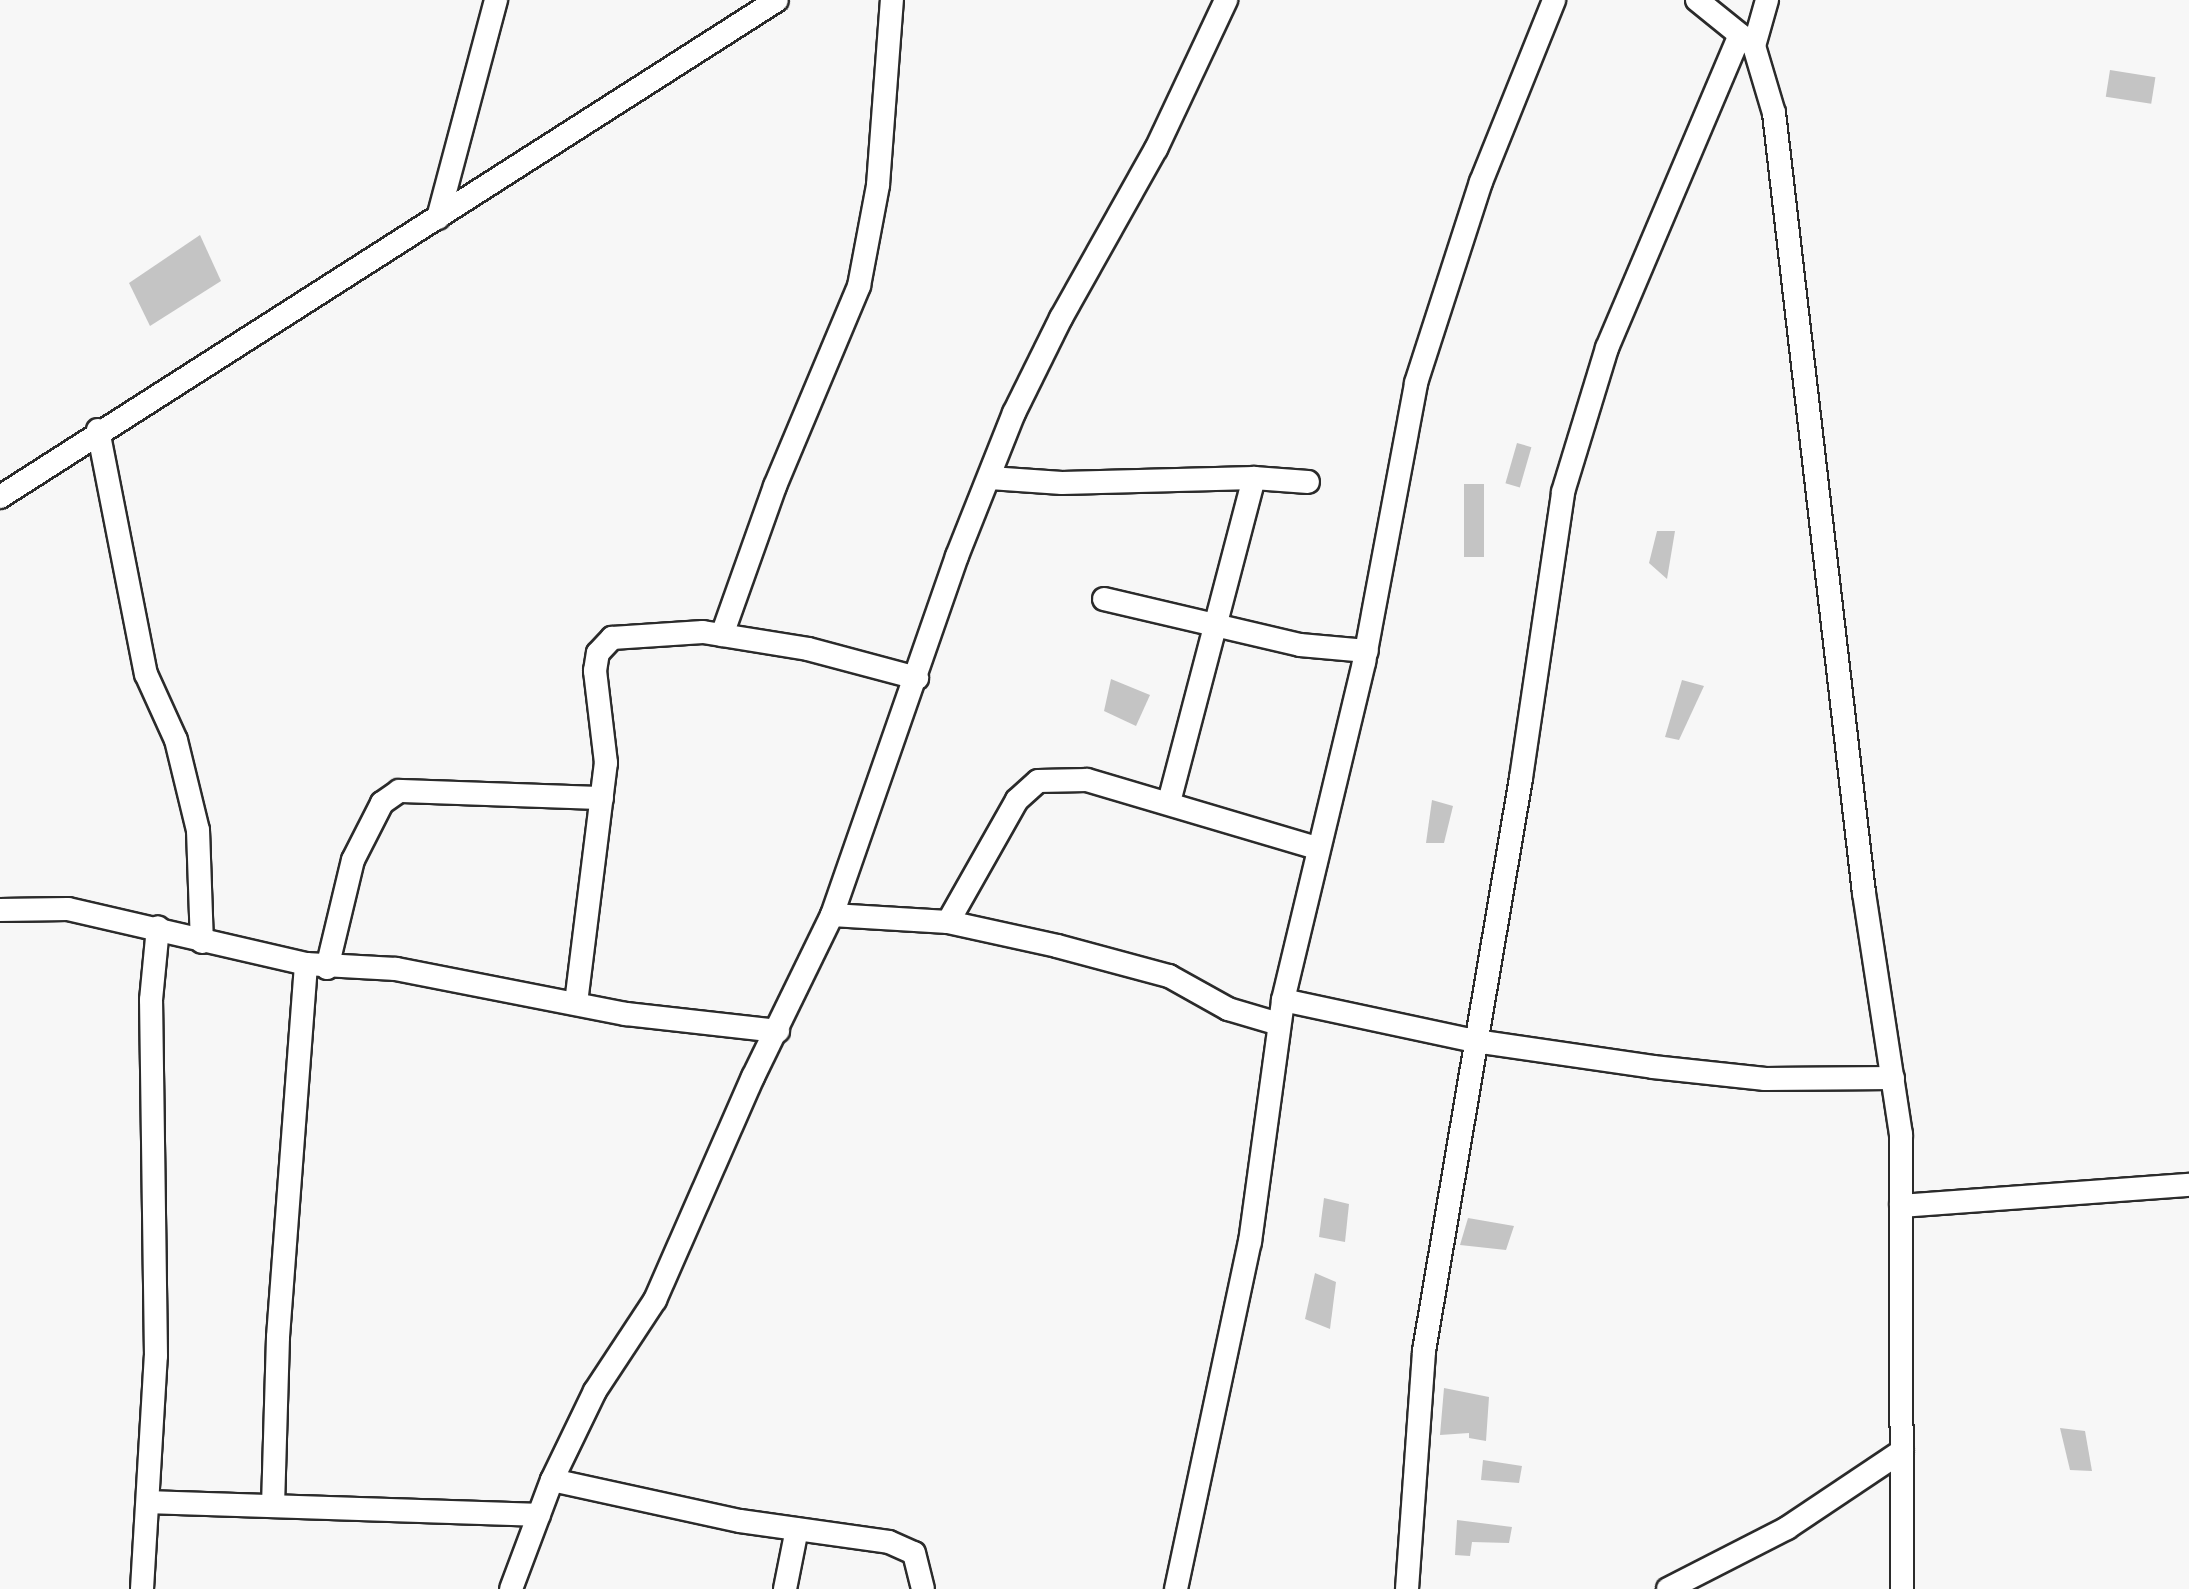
<!DOCTYPE html>
<style>
body{margin:0}
#map{position:relative;width:2189px;height:1589px;overflow:hidden;background:#f7f7f7;font-family:Itim,sans-serif}
div>[style]{position:absolute}
.building>*{inset:0;background:#c4c4c4;transform-origin:0 0}
.roads{filter:drop-shadow(2px 0 #2b2b2b) drop-shadow(-2px 0 #2b2b2b) drop-shadow(0 2px #2b2b2b) drop-shadow(0 -2px #2b2b2b)}
.minor>*{height:22px;margin:-11px;padding:0 11px;transform-origin:11px;border-radius:11px;background:#fff}
span{translate:-50% -50%;white-space:nowrap;text-align:center;line-height:1.15;-webkit-text-stroke:6px #fff;paint-order:stroke}
</style>
<div id="map">
<div class="building">
<div style="left:2110px;top:70px;width:46px;height:27px;rotate:9deg"></div>
<div style="clip-path:polygon(200px 235px,221px 281px,150px 326px,129px 283px)"></div>
<div style="left:1517px;top:443px;width:15px;height:42px;rotate:16deg"></div>
<div style="left:1464px;top:484px;width:20px;height:73px"></div>
<div style="clip-path:polygon(1657px 531px,1675px 531px,1667px 579px,1649px 563px)"></div>
<div style="clip-path:polygon(1111px 679px,1150px 695px,1136px 726px,1104px 711px)"></div>
<div style="clip-path:polygon(1682px 680px,1704px 686px,1679px 740px,1665px 737px)"></div>
<div style="clip-path:polygon(1432px 800px,1453px 806px,1444px 843px,1426px 843px)"></div>
<div style="clip-path:polygon(1324px 1198px,1349px 1204px,1345px 1242px,1319px 1237px)"></div>
<div style="clip-path:polygon(1468px 1218px,1514px 1226px,1506px 1250px,1460px 1245px)"></div>
<div style="clip-path:polygon(1315px 1273px,1336px 1282px,1330px 1329px,1305px 1319px)"></div>
<div style="clip-path:polygon(1444px 1388px,1489px 1397px,1486px 1441px,1469px 1438px,1469px 1433px,1440px 1435px)"></div>
<div style="clip-path:polygon(2060px 1428px,2085px 1431px,2092px 1471px,2070px 1470px)"></div>
<div style="clip-path:polygon(1483px 1460px,1522px 1466px,1519px 1483px,1481px 1480px)"></div>
<div style="clip-path:polygon(1457px 1520px,1512px 1527px,1509px 1543px,1472px 1542px,1470px 1556px,1455px 1555px)"></div>
</div>
<div class="roads">
<div class="minor">
<div style="left:1697px;top:0;width:73px;rotate:38.9deg"></div>
<div style="left:1754px;top:46px;width:70px;rotate:73.4deg"></div>
<div style="left:1774px;top:113px;width:785px;rotate:83.42deg"></div>
<div style="left:1864px;top:893px;width:244px;rotate:81.3deg"></div>
<div style="left:1901px;top:1134px;width:455px;rotate:89.9deg"></div>
<div style="left:1754px;top:46px;width:48px;rotate:-74.2deg"></div>
<div style="left:438px;top:218px;width:226px;rotate:-75.1deg"></div>
<div style="left:98px;top:430px;width:249px;rotate:78.9deg"></div>
<div style="left:146px;top:674px;width:72px;rotate:65.6deg"></div>
<div style="left:176px;top:740px;width:93px;rotate:76.3deg"></div>
<div style="left:198px;top:830px;width:112px;rotate:88deg"></div>
<div style="left:990px;top:478px;width:72px;rotate:4deg"></div>
<div style="left:1062px;top:483px;width:192px;rotate:-1.5deg"></div>
<div style="left:1254px;top:478px;width:54px;rotate:4.2deg"></div>
<div style="left:0;top:497px;width:922px;rotate:-32.6deg"></div>
<div style="left:1104px;top:599px;width:201px;rotate:13.2deg"></div>
<div style="left:1300px;top:645px;width:67px;rotate:5.1deg"></div>
<div style="left:722px;top:635px;width:158px;rotate:-70.4deg"></div>
<div style="left:775px;top:486px;width:217px;rotate:-67.2deg"></div>
<div style="left:859px;top:286px;width:103px;rotate:-79.3deg"></div>
<div style="left:878px;top:185px;width:186px;rotate:-85.7deg"></div>
<div style="left:1169px;top:802px;width:335px;rotate:-75.3deg"></div>
<div style="left:0;top:910px;width:68px;rotate:-0.8deg"></div>
<div style="left:68px;top:909px;width:244px;rotate:13deg"></div>
<div style="left:306px;top:964px;width:90px;rotate:3.2deg"></div>
<div style="left:396px;top:969px;width:234px;rotate:11.1deg"></div>
<div style="left:626px;top:1014px;width:153px;rotate:6.4deg"></div>
<div style="left:832px;top:915px;width:116px;rotate:3.5deg"></div>
<div style="left:948px;top:922px;width:112px;rotate:12.4deg"></div>
<div style="left:1057px;top:946px;width:116px;rotate:15deg"></div>
<div style="left:1169px;top:976px;width:68px;rotate:29.2deg"></div>
<div style="left:1228px;top:1009px;width:53px;rotate:16.4deg"></div>
<div style="left:948px;top:922px;width:140px;rotate:-60.5deg"></div>
<div style="left:1017px;top:800px;width:28px;rotate:-42deg"></div>
<div style="left:1038px;top:781px;width:49px;rotate:-1.2deg"></div>
<div style="left:1087px;top:780px;width:239px;rotate:16.5deg"></div>
<div style="left:327px;top:968px;width:111px;rotate:-76.5deg"></div>
<div style="left:353px;top:860px;width:64px;rotate:-63deg"></div>
<div style="left:382px;top:803px;width:21px;rotate:-35deg"></div>
<div style="left:399px;top:791px;width:203px;rotate:2deg"></div>
<div style="left:1283px;top:1000px;width:196px;rotate:12.1deg"></div>
<div style="left:1475px;top:1041px;width:180px;rotate:8.3deg"></div>
<div style="left:1653px;top:1067px;width:113px;rotate:6.1deg"></div>
<div style="left:1765px;top:1079px;width:128px;rotate:-0.4deg"></div>
<div style="left:576px;top:1003px;width:242px;rotate:-82.9deg"></div>
<div style="left:606px;top:763px;width:93px;rotate:-96.8deg"></div>
<div style="left:595px;top:671px;width:18px;rotate:-81deg"></div>
<div style="left:598px;top:653px;width:21px;rotate:-47deg"></div>
<div style="left:612px;top:638px;width:91px;rotate:-3.8deg"></div>
<div style="left:703px;top:632px;width:106px;rotate:9.2deg"></div>
<div style="left:808px;top:649px;width:113px;rotate:14.9deg"></div>
<div style="left:1901px;top:1206px;width:289px;rotate:-4.2deg"></div>
<div style="left:552px;top:1480px;width:192px;rotate:12.3deg"></div>
<div style="left:740px;top:1521px;width:150px;rotate:8deg"></div>
<div style="left:889px;top:1542px;width:27px;rotate:24deg"></div>
<div style="left:914px;top:1553px;width:37px;rotate:76deg"></div>
<div style="left:149px;top:1502px;width:390px;rotate:1.9deg"></div>
<div style="left:273px;top:1506px;width:169px;rotate:-88.3deg"></div>
<div style="left:278px;top:1337px;width:374px;rotate:-85.7deg"></div>
<div style="left:142px;top:1589px;width:233px;rotate:-86.6deg"></div>
<div style="left:156px;top:1356px;width:356px;rotate:-90.8deg"></div>
<div style="left:151px;top:1000px;width:73px;rotate:-84.5deg"></div>
<div style="left:511px;top:1589px;width:116px;rotate:-69.4deg"></div>
<div style="left:552px;top:1480px;width:99px;rotate:-64.2deg"></div>
<div style="left:595px;top:1391px;width:109px;rotate:-56.6deg"></div>
<div style="left:655px;top:1300px;width:244px;rotate:-66.3deg"></div>
<div style="left:753px;top:1077px;width:180px;rotate:-64deg"></div>
<div style="left:832px;top:915px;width:380px;rotate:-70.8deg"></div>
<div style="left:957px;top:556px;width:154px;rotate:-68.3deg"></div>
<div style="left:1014px;top:413px;width:106px;rotate:-63.7deg"></div>
<div style="left:1061px;top:318px;width:194px;rotate:-60.7deg"></div>
<div style="left:1156px;top:149px;width:165px;rotate:-64.8deg"></div>
<div style="left:785px;top:1589px;width:61px;rotate:-78.7deg"></div>
<div style="left:1176px;top:1589px;width:355px;rotate:-78deg"></div>
<div style="left:1250px;top:1242px;width:244px;rotate:-82.2deg"></div>
<div style="left:1283px;top:1000px;width:348px;rotate:-76.5deg"></div>
<div style="left:1364px;top:662px;width:284px;rotate:-79.4deg"></div>
<div style="left:1416px;top:383px;width:211px;rotate:-72.1deg"></div>
<div style="left:1481px;top:182px;width:196px;rotate:-68.1deg"></div>
<div style="left:1407px;top:1589px;width:239px;rotate:-85.9deg"></div>
<div style="left:1424px;top:1351px;width:581px;rotate:-80.39deg"></div>
<div style="left:1521px;top:778px;width:289px;rotate:-81.6deg"></div>
<div style="left:1563px;top:492px;width:151px;rotate:-73deg"></div>
<div style="left:1607px;top:348px;width:340px;rotate:-67deg"></div>
<div style="left:1668px;top:1589px;width:134px;rotate:-27.1deg"></div>
<div style="left:1787px;top:1528px;width:138px;rotate:-33.8deg"></div>
</div>
</div>
</div>
